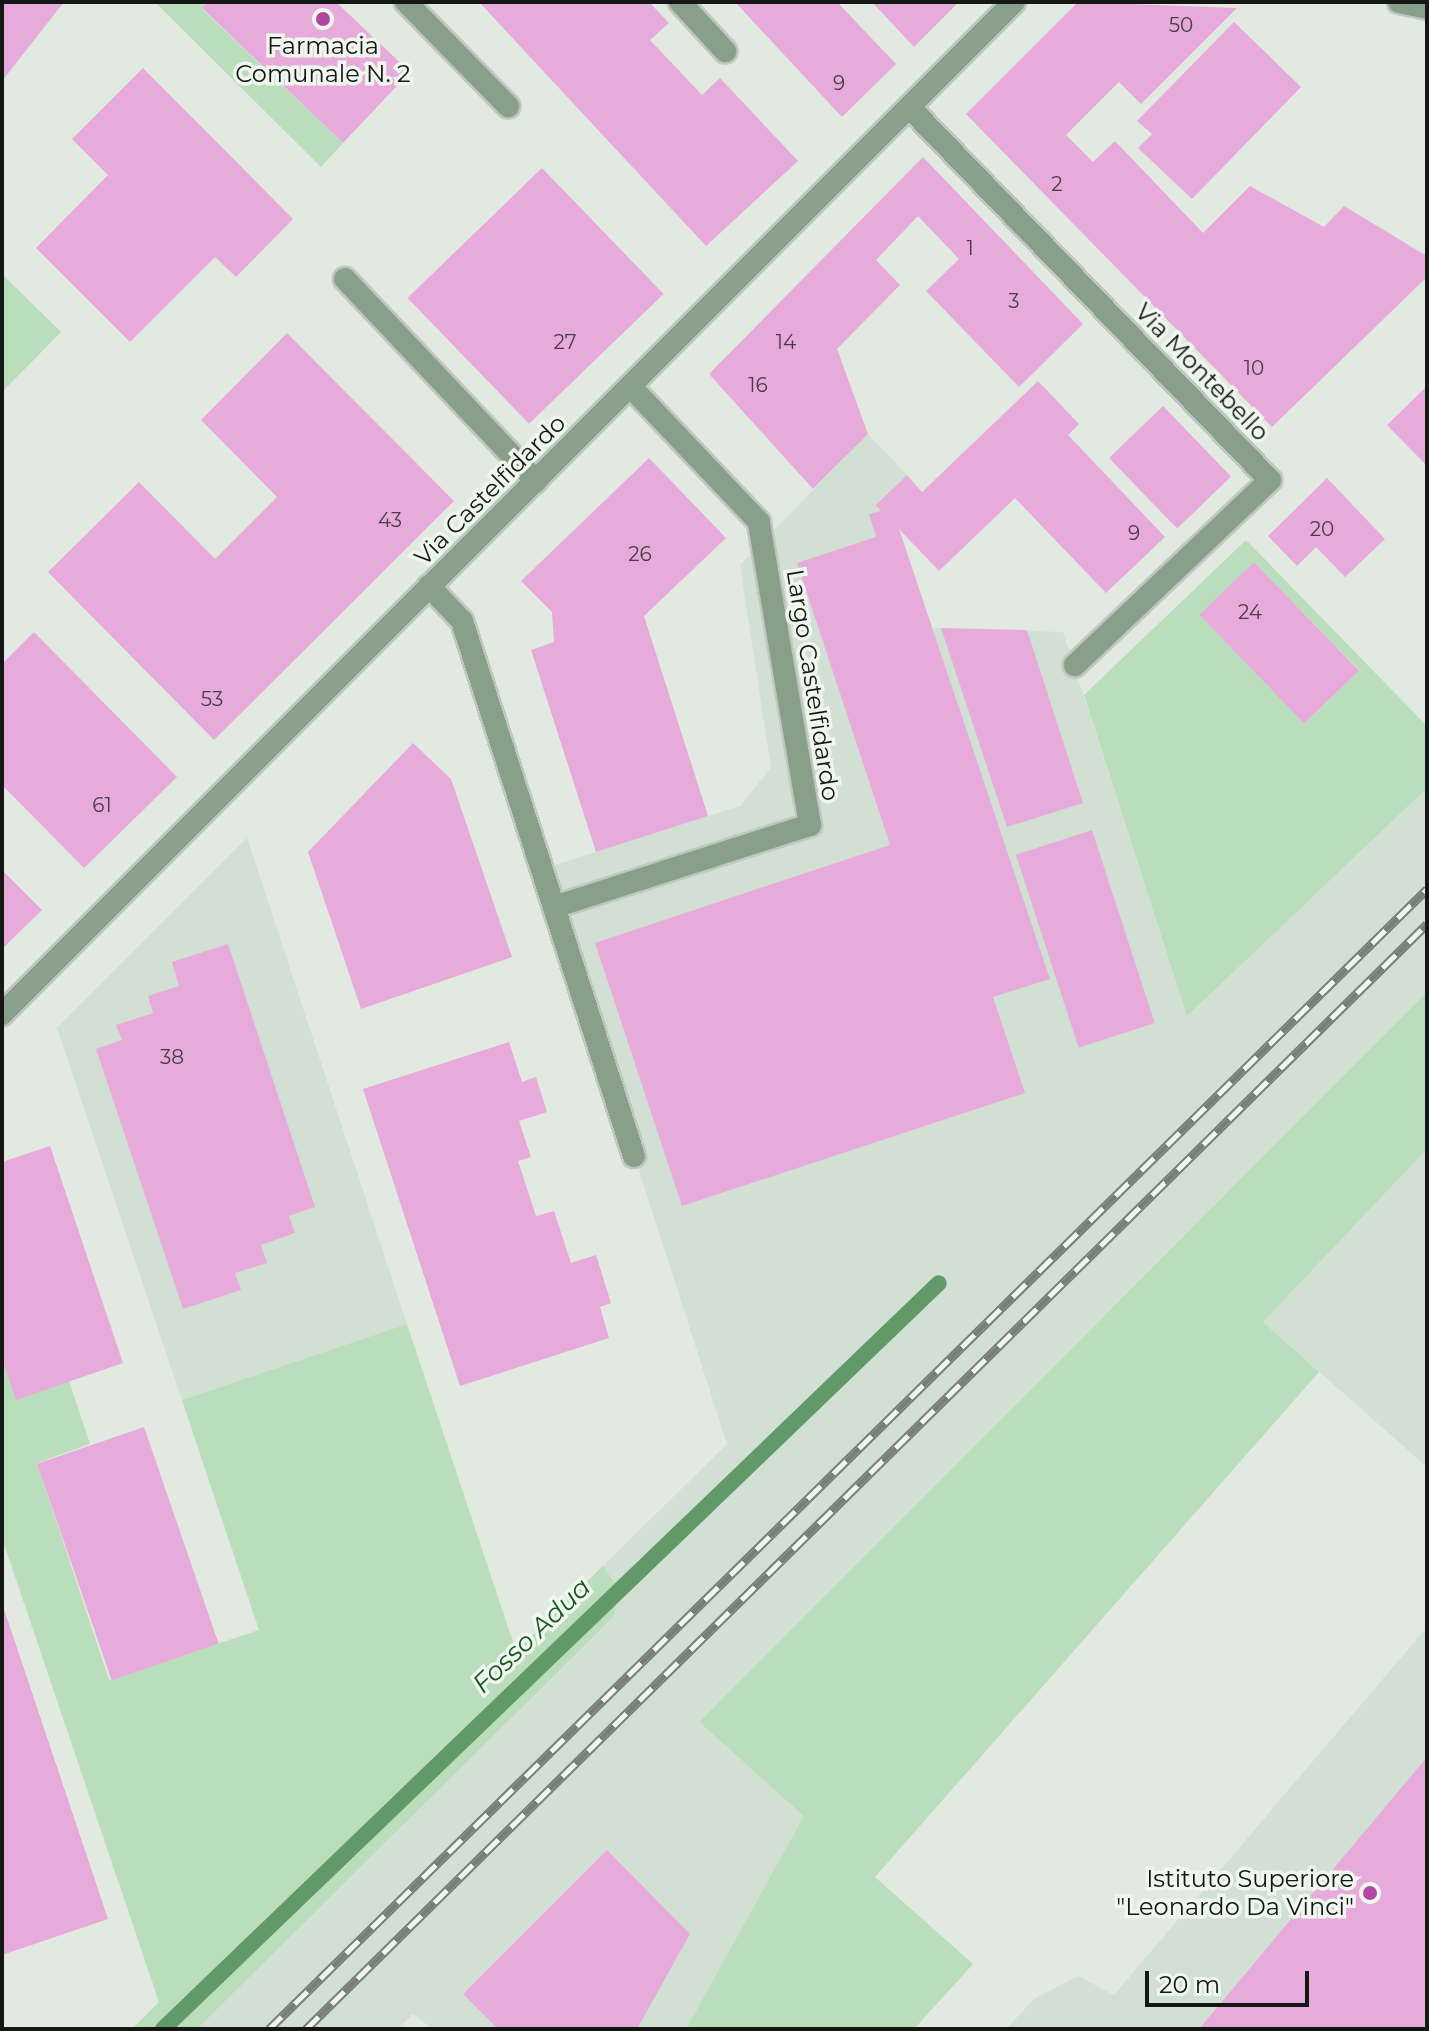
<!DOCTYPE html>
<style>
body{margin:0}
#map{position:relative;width:1429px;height:2031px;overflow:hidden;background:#e1e9e1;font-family:Montserrat,sans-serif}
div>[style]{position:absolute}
.built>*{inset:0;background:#d2e0d3}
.green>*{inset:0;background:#baddbc}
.stream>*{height:16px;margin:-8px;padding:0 8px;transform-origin:8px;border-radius:8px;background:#629968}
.building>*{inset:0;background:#e7abdb;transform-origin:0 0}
.roads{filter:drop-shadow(2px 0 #c0c7c0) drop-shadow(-2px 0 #c0c7c0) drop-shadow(0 2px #c0c7c0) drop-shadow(0 -2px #c0c7c0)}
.service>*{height:22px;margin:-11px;padding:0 11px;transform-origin:11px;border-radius:11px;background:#88a08a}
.minor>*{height:22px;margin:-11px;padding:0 11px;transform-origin:11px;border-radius:11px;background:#88a08a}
.tertiary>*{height:22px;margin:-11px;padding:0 11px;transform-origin:11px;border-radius:11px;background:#88a08a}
.rail>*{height:9px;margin-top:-4.5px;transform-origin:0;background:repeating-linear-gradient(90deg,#eef6ee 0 18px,#787e78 0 36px);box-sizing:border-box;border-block:2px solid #787e78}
.dots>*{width:22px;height:22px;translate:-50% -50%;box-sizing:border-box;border:4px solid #eef6ee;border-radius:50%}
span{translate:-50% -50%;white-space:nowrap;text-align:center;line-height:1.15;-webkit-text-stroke:7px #eef6ee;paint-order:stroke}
.number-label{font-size:20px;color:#493c46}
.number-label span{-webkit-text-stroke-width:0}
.poi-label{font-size:24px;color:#141714}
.right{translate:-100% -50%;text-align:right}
.street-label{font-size:24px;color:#141714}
.water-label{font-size:26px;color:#195424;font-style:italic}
.frame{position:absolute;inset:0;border:4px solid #141714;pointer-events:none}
.scale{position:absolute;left:1145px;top:1971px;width:164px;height:36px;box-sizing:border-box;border:4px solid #141714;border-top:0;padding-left:10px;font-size:24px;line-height:28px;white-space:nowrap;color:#141714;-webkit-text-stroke:6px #eef6ee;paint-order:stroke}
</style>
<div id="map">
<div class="built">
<div style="clip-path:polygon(868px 434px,907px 475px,876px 505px,899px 529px,932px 628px,1063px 632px,1187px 1015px,1427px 788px,1427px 992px,699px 1722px,805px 1816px,686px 2029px,432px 2029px,413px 2014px,397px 2029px,132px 2029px,727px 1444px,542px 869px,740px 806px,771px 768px,740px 565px)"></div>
<div style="clip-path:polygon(247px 838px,407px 1324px,182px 1400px,57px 1028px)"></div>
<div style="clip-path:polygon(1427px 1149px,1427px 1467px,1263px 1322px)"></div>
<div style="clip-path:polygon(1427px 1627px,1427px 2029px,1006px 2029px,1034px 1999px,1078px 1976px,1114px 1995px)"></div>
</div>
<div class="green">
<div style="clip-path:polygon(155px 2px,208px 2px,202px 9px,343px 143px,321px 167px)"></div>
<div style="clip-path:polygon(2px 274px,61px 332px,2px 392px)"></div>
<div style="clip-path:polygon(evenodd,1246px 540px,1427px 726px,1427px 788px,1187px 1016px,1084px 695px,1246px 540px,1254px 562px,1359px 670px,1305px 723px,1200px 615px,1254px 562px)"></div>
<div style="clip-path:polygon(1427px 992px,1427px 1149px,1263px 1322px,1319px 1372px,875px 1877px,973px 1964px,914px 2029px,686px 2029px,804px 1816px,699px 1722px)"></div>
<div style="clip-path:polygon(407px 1324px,516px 1651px,603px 1566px,618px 1588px,614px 1616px,197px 2029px,132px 2029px,159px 2002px,2px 1538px,2px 1359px,69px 1381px,90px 1444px,37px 1463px,109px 1680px,259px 1630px,182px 1400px)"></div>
</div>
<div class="stream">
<div style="left:163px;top:2029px;width:1076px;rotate:-43.87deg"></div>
</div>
<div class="building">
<div style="clip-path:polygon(2px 2px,64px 2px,2px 81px)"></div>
<div style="clip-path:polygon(208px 2px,336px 2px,410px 72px,343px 143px,202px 8px)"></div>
<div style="clip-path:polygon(479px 2px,649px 2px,669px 23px,650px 40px,702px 95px,720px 78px,798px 161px,706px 246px)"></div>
<div style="clip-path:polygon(735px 2px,837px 2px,896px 64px,842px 117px)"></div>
<div style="clip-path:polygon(872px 2px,959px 2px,914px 47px)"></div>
<div style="clip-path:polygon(1078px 2px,1237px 8px,1141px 104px,1119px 82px,1066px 135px,1093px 162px,1115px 141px,1203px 233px,1250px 186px,1324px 227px,1344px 206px,1425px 255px,1427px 277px,1272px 427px,966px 114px)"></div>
<div style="clip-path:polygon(1234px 22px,1301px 87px,1192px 199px,1138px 148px,1152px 134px,1137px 121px)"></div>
<div style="clip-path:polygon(143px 68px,293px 219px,236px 277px,215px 257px,130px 342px,36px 248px,108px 175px,72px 139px)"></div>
<div style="clip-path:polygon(923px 157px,1083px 324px,1019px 387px,926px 291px,959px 259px,918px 216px,876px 260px,900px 285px,837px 349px,868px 434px,813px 489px,709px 374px)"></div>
<div style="left:542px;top:168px;width:175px;height:187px;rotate:46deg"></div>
<div style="clip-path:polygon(287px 333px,454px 501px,214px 740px,48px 572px,139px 482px,215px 559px,277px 497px,201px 420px)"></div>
<div style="clip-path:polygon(1038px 381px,1079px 424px,1068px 435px,1165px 537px,1106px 593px,1015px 498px,939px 571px,899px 529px,1050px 979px,993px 997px,1025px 1093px,682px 1206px,595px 943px,890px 845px,797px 563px,876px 537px,869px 514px,881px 511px,876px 505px,907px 475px,922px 492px)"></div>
<div style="clip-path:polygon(1427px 386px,1427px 466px,1387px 425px)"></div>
<div style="left:1163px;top:406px;width:98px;height:75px;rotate:46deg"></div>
<div style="clip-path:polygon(649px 458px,726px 538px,644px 616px,708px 816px,596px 852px,531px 650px,554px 642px,552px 612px,521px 581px)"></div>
<div style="clip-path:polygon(1327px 478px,1385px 539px,1345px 577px,1316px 547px,1297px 566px,1268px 536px)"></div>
<div style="left:1254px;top:562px;width:151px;height:76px;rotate:46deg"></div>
<div style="clip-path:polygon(941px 628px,1027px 630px,1083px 803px,1007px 827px)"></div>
<div style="clip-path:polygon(34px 632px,177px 777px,84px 868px,2px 785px,2px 664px)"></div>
<div style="clip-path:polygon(413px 743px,451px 779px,512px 957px,361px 1009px,308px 852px)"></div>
<div style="left:1092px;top:830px;width:203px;height:80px;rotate:72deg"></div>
<div style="clip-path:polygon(2px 870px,42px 910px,2px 949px)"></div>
<div style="clip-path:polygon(228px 944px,315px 1207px,289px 1216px,295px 1233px,261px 1245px,267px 1263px,235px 1273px,241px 1290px,183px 1309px,96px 1049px,122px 1040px,116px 1025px,153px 1013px,148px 996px,179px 986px,172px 962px)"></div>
<div style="clip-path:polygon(509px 1042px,522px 1082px,536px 1077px,547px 1112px,519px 1121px,531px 1157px,518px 1161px,536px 1216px,554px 1211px,571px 1263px,596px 1255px,611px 1303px,600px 1307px,609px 1338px,460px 1386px,363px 1089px)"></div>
<div style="clip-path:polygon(50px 1146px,123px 1363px,16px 1400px,2px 1359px,2px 1162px)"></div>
<div style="left:144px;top:1427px;width:229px;height:113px;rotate:71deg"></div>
<div style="clip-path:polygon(2px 1603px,108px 1919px,2px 1955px)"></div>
<div style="clip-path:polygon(1427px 1757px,1427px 2029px,1199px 2029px)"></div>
<div style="clip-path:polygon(607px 1850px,690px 1934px,637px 2029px,498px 2029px,463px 1994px)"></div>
</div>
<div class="roads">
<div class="service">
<div style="left:680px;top:2px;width:67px;rotate:47.4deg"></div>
<div style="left:345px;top:279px;width:278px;rotate:46.6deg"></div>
<div style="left:429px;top:586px;width:48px;rotate:46.7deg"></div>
<div style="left:462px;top:621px;width:562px;rotate:72.18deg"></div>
<div style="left:554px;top:907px;width:269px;rotate:-17.8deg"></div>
<div style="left:810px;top:825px;width:307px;rotate:-99.6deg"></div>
<div style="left:759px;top:522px;width:187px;rotate:-133.5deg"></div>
</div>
<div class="minor">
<div style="left:406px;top:2px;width:146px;rotate:45.6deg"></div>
<div style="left:909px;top:107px;width:519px;rotate:45.94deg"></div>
<div style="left:1270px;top:480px;width:269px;rotate:136.5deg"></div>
<div style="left:2px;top:1014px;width:1431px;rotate:-45deg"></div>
</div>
<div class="tertiary">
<div style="left:1399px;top:2px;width:29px;rotate:12deg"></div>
</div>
</div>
<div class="rail">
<div style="left:269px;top:2029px;width:1625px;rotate:-44.55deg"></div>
<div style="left:306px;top:2029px;width:1574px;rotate:-44.59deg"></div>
</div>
<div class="dots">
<div style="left:323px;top:19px;background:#b446a4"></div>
<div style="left:1370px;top:1893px;background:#b446a4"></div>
</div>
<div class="number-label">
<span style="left:1181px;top:25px">50</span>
<span style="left:839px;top:83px">9</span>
<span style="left:1057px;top:184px">2</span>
<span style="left:970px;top:248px">1</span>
<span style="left:1014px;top:301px">3</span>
<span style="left:565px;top:342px">27</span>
<span style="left:786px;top:342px">14</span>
<span style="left:1254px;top:368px">10</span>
<span style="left:758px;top:385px">16</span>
<span style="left:390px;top:520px">43</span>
<span style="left:1322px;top:529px">20</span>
<span style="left:1134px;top:533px">9</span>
<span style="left:640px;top:554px">26</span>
<span style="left:1250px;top:612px">24</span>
<span style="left:212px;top:699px">53</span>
<span style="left:102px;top:805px">61</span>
<span style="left:172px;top:1057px">38</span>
</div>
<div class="poi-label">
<span style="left:323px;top:60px">Farmacia<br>Comunale N. 2</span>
<span class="right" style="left:1354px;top:1893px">Istituto Superiore<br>"Leonardo Da Vinci"</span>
</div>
<div class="street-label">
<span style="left:1202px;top:372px;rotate:46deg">Via Montebello</span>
<span style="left:490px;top:490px;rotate:-45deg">Via Castelfidardo</span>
<span style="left:813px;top:685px;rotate:81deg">Largo Castelfidardo</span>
</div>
<div class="water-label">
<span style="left:532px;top:1636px;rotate:-44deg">Fosso Adua</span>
</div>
<div class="frame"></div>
<div class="scale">20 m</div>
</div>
